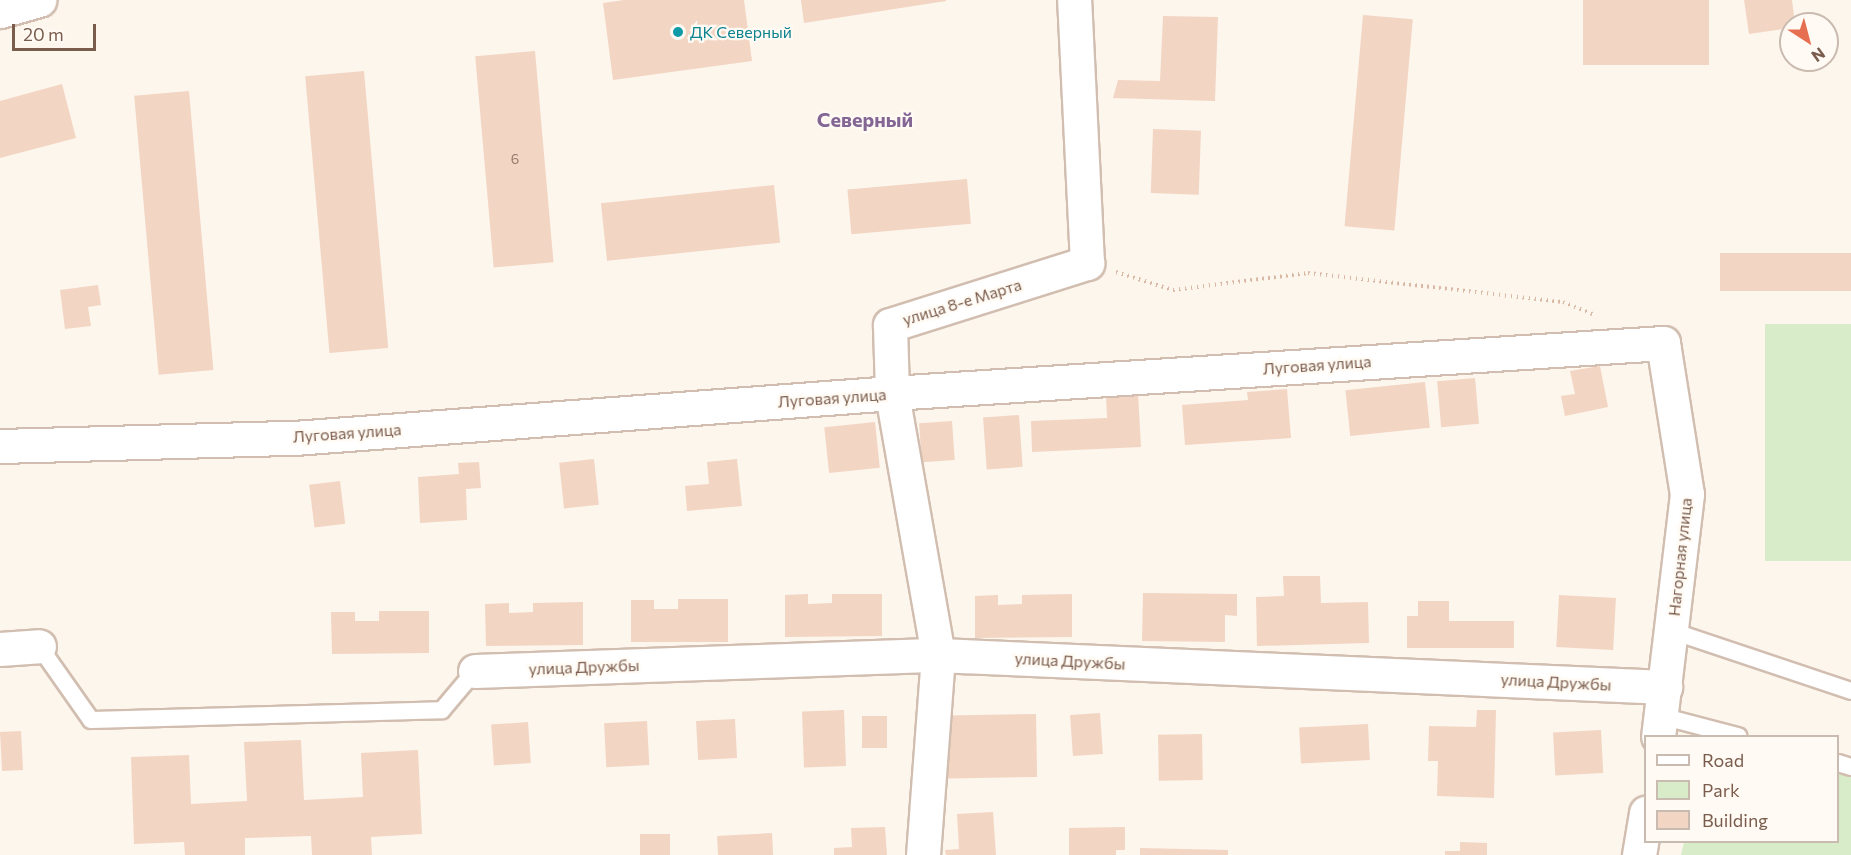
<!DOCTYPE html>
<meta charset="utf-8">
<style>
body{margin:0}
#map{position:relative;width:1851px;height:855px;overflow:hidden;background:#fdf6ec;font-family:Commissioner,sans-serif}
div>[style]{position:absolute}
.green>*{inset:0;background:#d8ecc9;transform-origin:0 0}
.building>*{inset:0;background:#f3d5c3;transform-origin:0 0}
.path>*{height:4px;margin-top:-2px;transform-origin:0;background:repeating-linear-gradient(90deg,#d9b8a5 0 1.5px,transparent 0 6px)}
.roads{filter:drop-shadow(2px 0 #d1beb0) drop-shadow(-2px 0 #d1beb0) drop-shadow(0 2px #d1beb0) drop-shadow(0 -2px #d1beb0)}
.lane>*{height:16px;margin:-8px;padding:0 8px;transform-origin:8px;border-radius:8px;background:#fff}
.street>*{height:33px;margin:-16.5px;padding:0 16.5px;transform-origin:16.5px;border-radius:16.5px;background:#fff}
.secondary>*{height:33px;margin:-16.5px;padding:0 16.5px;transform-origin:16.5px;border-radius:16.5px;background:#fff}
.dots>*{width:16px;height:16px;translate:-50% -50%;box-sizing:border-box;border:3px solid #fffaf3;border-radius:50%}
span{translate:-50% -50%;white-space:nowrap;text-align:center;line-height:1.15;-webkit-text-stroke:4.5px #fffaf3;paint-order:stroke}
.number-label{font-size:14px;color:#987a6a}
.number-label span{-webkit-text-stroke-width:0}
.culture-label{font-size:16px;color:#0d838f}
.left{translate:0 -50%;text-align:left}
.street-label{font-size:16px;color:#7a5c4d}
.quarter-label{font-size:20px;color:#846695;font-weight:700}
.legend{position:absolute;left:1644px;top:735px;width:195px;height:108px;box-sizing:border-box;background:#fffaf3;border:2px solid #cabbb1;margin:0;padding:8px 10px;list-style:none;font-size:18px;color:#7a5c4d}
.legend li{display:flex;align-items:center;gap:12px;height:30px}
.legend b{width:30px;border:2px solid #cabbb1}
.north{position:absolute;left:1779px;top:12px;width:60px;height:60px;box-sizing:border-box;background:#fffaf3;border:2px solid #cabbb1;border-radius:50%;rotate:144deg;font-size:16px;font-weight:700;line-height:24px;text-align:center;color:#7a5c4d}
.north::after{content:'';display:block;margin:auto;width:21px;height:27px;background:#e76f51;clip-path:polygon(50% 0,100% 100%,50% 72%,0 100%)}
.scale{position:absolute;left:12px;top:24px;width:84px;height:27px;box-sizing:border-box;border:3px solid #7a5c4d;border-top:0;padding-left:8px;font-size:18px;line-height:21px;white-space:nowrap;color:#7a5c4d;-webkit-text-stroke:4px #fffaf3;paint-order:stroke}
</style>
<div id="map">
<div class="green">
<div style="left:1851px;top:324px;width:237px;height:86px;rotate:90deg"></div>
<div style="clip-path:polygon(1838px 772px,1851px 776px,1851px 855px,1681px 855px,1684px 842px,1838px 842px)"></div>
</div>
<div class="building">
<div style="clip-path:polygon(624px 0,744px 0,752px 61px,613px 80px,603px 3px)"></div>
<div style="clip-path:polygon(801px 0,946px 0,946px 1px,804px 23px)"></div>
<div style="left:1583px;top:0;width:126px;height:65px"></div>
<div style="clip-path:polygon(1744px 0,1792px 0,1795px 24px,1791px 24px,1791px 28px,1749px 34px)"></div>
<div style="left:1363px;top:15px;width:50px;height:212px;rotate:5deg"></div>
<div style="clip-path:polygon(1163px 16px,1218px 17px,1215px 101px,1113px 98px,1118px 80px,1160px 81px)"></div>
<div style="left:535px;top:51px;width:212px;height:60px;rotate:85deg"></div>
<div style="left:364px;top:71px;width:278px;height:59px;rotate:85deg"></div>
<div style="clip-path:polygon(62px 84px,76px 138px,0 158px,0 101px)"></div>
<div style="left:189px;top:91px;width:280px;height:55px;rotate:85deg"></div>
<div style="left:1153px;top:129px;width:48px;height:64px;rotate:2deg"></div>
<div style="left:967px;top:179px;width:45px;height:120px;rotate:85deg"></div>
<div style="left:774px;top:185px;width:58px;height:174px;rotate:84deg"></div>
<div style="left:1851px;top:253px;width:38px;height:131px;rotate:90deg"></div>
<div style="clip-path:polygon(98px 285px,101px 305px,88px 307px,91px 326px,65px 329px,60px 290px)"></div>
<div style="clip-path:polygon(1600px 366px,1608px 407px,1565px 416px,1561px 396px,1575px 394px,1570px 371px)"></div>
<div style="left:1475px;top:378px;width:46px;height:38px;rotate:85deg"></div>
<div style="left:1425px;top:382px;width:46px;height:80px;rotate:84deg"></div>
<div style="clip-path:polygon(1287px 389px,1291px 438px,1185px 445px,1182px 405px,1248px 400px,1247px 392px)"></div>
<div style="clip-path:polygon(1138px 393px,1141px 447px,1032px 452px,1031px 421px,1107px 418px,1106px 395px)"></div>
<div style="left:1019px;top:415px;width:52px;height:36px;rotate:86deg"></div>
<div style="left:952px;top:421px;width:39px;height:33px;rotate:86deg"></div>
<div style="left:875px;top:422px;width:46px;height:51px;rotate:84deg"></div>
<div style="left:594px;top:459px;width:46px;height:35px;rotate:84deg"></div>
<div style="clip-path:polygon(737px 459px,742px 506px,687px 511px,685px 486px,709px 484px,707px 462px)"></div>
<div style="clip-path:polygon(479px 462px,481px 488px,466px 489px,467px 520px,420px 523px,418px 477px,459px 474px,458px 463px)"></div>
<div style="left:340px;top:481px;width:43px;height:31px;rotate:83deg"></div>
<div style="clip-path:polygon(1283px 576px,1320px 576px,1321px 603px,1368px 602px,1369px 643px,1257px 646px,1256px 597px,1284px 596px)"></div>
<div style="clip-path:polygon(1143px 593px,1237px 594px,1237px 616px,1225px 615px,1225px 642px,1142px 641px)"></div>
<div style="clip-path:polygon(808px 594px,808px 604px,832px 603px,832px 594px,882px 594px,882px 636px,785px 637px,785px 595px)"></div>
<div style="clip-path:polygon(1072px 594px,1072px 637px,975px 638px,975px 596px,998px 595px,998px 605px,1022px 604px,1022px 595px)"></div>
<div style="left:1559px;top:595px;width:57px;height:52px;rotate:3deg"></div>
<div style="clip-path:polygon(678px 599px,728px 599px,728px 642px,631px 642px,631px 600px,654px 600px,654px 609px,678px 609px)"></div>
<div style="clip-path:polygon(1418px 601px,1449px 601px,1449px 621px,1514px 621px,1514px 648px,1407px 648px,1407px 616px,1418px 616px)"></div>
<div style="clip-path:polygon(583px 602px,583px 645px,486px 646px,485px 604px,509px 603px,509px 613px,533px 612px,533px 603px)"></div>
<div style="clip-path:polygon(379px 611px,429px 611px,429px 653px,332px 654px,331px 612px,355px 612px,355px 621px,379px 621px)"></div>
<div style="left:844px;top:710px;width:56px;height:42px;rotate:88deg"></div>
<div style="clip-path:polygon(1477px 710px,1496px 710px,1494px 798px,1437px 796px,1438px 761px,1428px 761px,1429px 726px,1476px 727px)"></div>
<div style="left:1100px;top:713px;width:41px;height:30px;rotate:86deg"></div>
<div style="left:1036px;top:714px;width:63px;height:102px;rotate:89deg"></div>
<div style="left:862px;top:716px;width:25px;height:32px"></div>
<div style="left:735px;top:719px;width:39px;height:39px;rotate:87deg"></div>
<div style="left:647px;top:721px;width:44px;height:43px;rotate:87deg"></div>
<div style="left:528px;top:722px;width:41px;height:37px;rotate:86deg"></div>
<div style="left:1368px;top:724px;width:36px;height:69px;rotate:87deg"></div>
<div style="left:1601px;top:730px;width:43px;height:48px;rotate:87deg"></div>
<div style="left:21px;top:731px;width:39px;height:21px;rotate:87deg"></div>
<div style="left:1202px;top:734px;width:46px;height:44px;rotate:89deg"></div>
<div style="clip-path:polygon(301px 740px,304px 800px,363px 797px,361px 753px,418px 750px,422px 834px,371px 837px,372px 855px,312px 855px,311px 836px,245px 838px,245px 855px,185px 855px,184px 842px,134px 844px,131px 757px,189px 755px,191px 804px,247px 801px,244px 742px)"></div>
<div style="clip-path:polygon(993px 812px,996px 855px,946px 855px,945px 850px,959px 849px,957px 814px)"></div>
<div style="clip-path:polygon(885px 827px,887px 855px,834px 855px,834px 848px,852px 847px,851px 828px)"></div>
<div style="clip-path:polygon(1125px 827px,1125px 850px,1116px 850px,1116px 855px,1069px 855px,1069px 828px)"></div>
<div style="left:772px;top:833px;width:22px;height:55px;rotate:87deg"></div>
<div style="left:640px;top:834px;width:30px;height:21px"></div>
<div style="clip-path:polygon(1460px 842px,1487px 843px,1487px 855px,1445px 855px,1445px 851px,1460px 851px)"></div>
<div style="clip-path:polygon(1140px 848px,1228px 850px,1228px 855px,1140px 855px)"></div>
</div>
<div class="path">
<div style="left:1116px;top:272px;width:60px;rotate:17.5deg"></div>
<div style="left:1173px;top:290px;width:136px;rotate:-7.2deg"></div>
<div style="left:1308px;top:273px;width:257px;rotate:6.5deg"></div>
<div style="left:1563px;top:302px;width:35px;rotate:22deg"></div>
</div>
<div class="roads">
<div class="lane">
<div style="left:1672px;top:631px;width:189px;rotate:18.5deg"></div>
<div style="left:39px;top:646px;width:90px;rotate:54.9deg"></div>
<div style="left:91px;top:720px;width:351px;rotate:-1.6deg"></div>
<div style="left:442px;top:710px;width:51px;rotate:-49.8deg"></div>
<div style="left:1661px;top:716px;width:80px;rotate:14.6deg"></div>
<div style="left:1838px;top:763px;width:14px;rotate:17deg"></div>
</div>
<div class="street">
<div style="left:0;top:446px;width:294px;rotate:-1.6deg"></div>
<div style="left:294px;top:438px;width:600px;rotate:-4.3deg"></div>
<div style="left:892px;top:393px;width:773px;rotate:-3.71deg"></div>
<div style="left:1663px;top:343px;width:153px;rotate:81deg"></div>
<div style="left:1687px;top:494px;width:244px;rotate:96.8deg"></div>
<div style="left:0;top:649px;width:39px;rotate:-4deg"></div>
<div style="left:475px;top:671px;width:463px;rotate:-2deg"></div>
<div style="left:938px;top:655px;width:728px;rotate:2.52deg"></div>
<div style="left:923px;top:855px;width:201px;rotate:-85.7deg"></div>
<div style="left:938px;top:655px;width:266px;rotate:-100deg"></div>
<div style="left:892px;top:393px;width:68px;rotate:-91.7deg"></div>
<div style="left:890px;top:325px;width:207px;rotate:-17.5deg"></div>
<div style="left:1087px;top:263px;width:263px;rotate:-92.8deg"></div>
<div style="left:1639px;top:855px;width:43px;rotate:-80.5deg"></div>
</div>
<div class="secondary">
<div style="left:0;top:11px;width:41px;rotate:-15.8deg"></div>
</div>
</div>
<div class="dots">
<div style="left:678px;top:32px;background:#0f9aa8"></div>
</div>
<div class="number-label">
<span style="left:515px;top:159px">6</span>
</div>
<div class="culture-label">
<span class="left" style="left:690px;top:32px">ДК Северный</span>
</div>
<div class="street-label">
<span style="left:962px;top:302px;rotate:-17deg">улица 8-е Марта</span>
<span style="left:1317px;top:365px;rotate:-4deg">Луговая улица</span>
<span style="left:832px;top:398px;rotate:-4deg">Луговая улица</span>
<span style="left:347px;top:433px;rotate:-4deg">Луговая улица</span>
<span style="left:1680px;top:557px;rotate:-84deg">Нагорная улица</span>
<span style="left:1070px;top:661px;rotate:3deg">улица Дружбы</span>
<span style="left:584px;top:667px;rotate:-2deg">улица Дружбы</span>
<span style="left:1556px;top:682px;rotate:3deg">улица Дружбы</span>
</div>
<div class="quarter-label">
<span style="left:865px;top:119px">Северный</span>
</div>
<ul class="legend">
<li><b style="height:8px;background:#fff"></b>Road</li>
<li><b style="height:16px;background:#d8ecc9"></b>Park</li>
<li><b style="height:16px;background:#f3d5c3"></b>Building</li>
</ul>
<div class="north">N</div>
<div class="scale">20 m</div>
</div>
